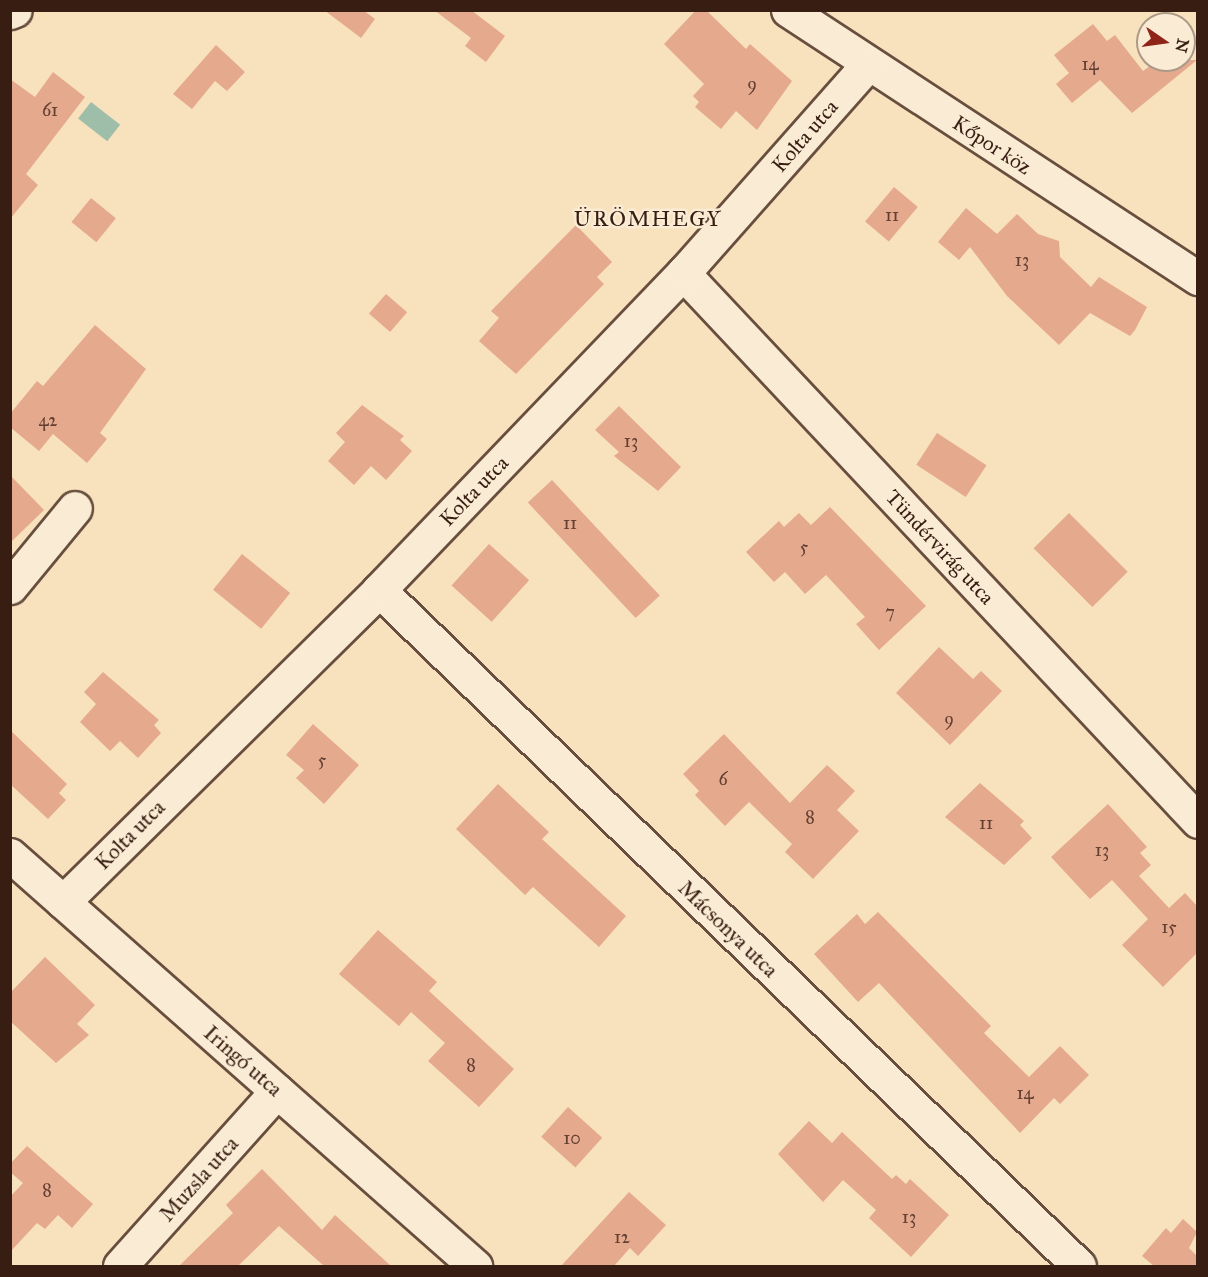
<!DOCTYPE html>
<meta charset="utf-8">
<style>
body{margin:0}
#map{position:relative;width:1208px;height:1277px;overflow:hidden;background:#f8e1bd;font-family:"IM FELL Great Primer",serif}
div>[style]{position:absolute}
.water>*{inset:0;background:#9fbeaa;transform-origin:0 0}
.building>*{inset:0;background:#e5a98e;transform-origin:0 0}
.roads{filter:drop-shadow(2px 0 #684e3e) drop-shadow(-2px 0 #684e3e) drop-shadow(0 2px #684e3e) drop-shadow(0 -2px #684e3e)}
.minor>*{height:33px;margin:-16.5px;padding:0 16.5px;transform-origin:16.5px;border-radius:16.5px;background:#faecd4}
span{translate:-50% -50%;white-space:nowrap;text-align:center;line-height:1.15;-webkit-text-stroke:5px #faecd4;paint-order:stroke}
.number-label{font-size:18px;color:#634032}
.number-label span{-webkit-text-stroke-width:0}
.street-label{font-size:21px;color:#381d13}
.neighbourhood-label{font-size:22px;color:#381d13;letter-spacing:1.5px}
.frame{position:absolute;inset:0;border:12px solid #381d13;pointer-events:none}
.north{position:absolute;left:1136px;top:12px;width:60px;height:60px;box-sizing:border-box;background:#faecd4;border:2px solid #ac9987;border-radius:50%;rotate:103deg;font-size:16px;font-weight:700;line-height:24px;text-align:center;color:#381d13}
.north::after{content:'';display:block;margin:auto;width:21px;height:27px;background:#8f2418;clip-path:polygon(50% 0,100% 100%,50% 72%,0 100%)}
</style>
<div id="map">
<div class="water">
<div style="left:91px;top:102px;width:37px;height:21px;rotate:38deg"></div>
</div>
<div class="building">
<div style="clip-path:polygon(324px 10px,363px 10px,375px 19px,361px 38px)"></div>
<div style="clip-path:polygon(434px 10px,471px 10px,505px 36px,486px 62px,465px 46px,471px 38px)"></div>
<div style="clip-path:polygon(696px 10px,706px 10px,746px 49px,750px 44px,792px 81px,757px 130px,736px 111px,721px 129px,695px 107px,699px 102px,693px 96px,704px 84px,664px 44px)"></div>
<div style="clip-path:polygon(1093px 24px,1107px 41px,1115px 35px,1143px 71px,1158px 60px,1197px 60px,1132px 113px,1100px 80px,1072px 103px,1056px 84px,1069px 73px,1054px 55px)"></div>
<div style="clip-path:polygon(216px 45px,245px 72px,227px 91px,215px 81px,192px 109px,173px 94px)"></div>
<div style="clip-path:polygon(53px 72px,85px 97px,26px 174px,38px 185px,10px 219px,10px 79px,35px 97px)"></div>
<div style="left:894px;top:187px;width:31px;height:45px;rotate:40deg"></div>
<div style="left:91px;top:198px;width:32px;height:31px;rotate:39deg"></div>
<div style="clip-path:polygon(966px 208px,997px 234px,1017px 214px,1038px 234px,1059px 241px,1060px 257px,1091px 287px,1099px 277px,1147px 307px,1135px 330px,1130px 336px,1090px 313px,1059px 345px,1007px 296px,970px 247px,959px 260px,938px 242px)"></div>
<div style="clip-path:polygon(576px 225px,612px 262px,597px 277px,604px 284px,516px 374px,479px 341px,499px 318px,491px 311px)"></div>
<div style="left:386px;top:294px;width:28px;height:26px;rotate:41deg"></div>
<div style="clip-path:polygon(95px 325px,146px 369px,100px 433px,107px 439px,87px 463px,53px 434px,39px 451px,10px 427px,10px 414px,37px 381px,43px 386px)"></div>
<div style="clip-path:polygon(362px 405px,404px 436px,400px 440px,412px 451px,386px 480px,371px 466px,354px 485px,328px 461px,345px 442px,336px 433px)"></div>
<div style="clip-path:polygon(619px 406px,681px 467px,658px 491px,614px 456px,619px 452px,595px 430px)"></div>
<div style="left:937px;top:433px;width:59px;height:38px;rotate:33deg"></div>
<div style="clip-path:polygon(10px 475px,44px 510px,10px 543px)"></div>
<div style="left:552px;top:480px;width:158px;height:33px;rotate:47deg"></div>
<div style="clip-path:polygon(830px 507px,926px 606px,879px 650px,856px 624px,865px 617px,826px 575px,805px 594px,785px 572px,774px 582px,746px 552px,779px 521px,784px 527px,799px 513px,811px 525px)"></div>
<div style="left:1069px;top:513px;width:83px;height:50px;rotate:45deg"></div>
<div style="left:489px;top:544px;width:54px;height:56px;rotate:42deg"></div>
<div style="left:242px;top:554px;width:62px;height:46px;rotate:39deg"></div>
<div style="clip-path:polygon(939px 647px,973px 679px,981px 671px,1002px 691px,950px 745px,896px 693px)"></div>
<div style="clip-path:polygon(103px 672px,159px 720px,154px 725px,161px 733px,138px 758px,120px 741px,110px 751px,80px 722px,96px 704px,84px 692px)"></div>
<div style="clip-path:polygon(313px 724px,359px 765px,324px 804px,296px 778px,304px 770px,286px 755px)"></div>
<div style="clip-path:polygon(10px 730px,67px 784px,59px 793px,66px 800px,48px 819px,10px 784px)"></div>
<div style="clip-path:polygon(724px 734px,790px 803px,827px 765px,855px 791px,837px 810px,859px 831px,813px 879px,785px 852px,792px 844px,749px 802px,725px 826px,695px 795px,699px 791px,683px 774px)"></div>
<div style="clip-path:polygon(980px 783px,1024px 821px,1020px 825px,1032px 838px,1004px 865px,945px 817px)"></div>
<div style="clip-path:polygon(498px 784px,549px 832px,542px 839px,626px 916px,599px 947px,533px 887px,525px 895px,456px 829px)"></div>
<div style="clip-path:polygon(1108px 804px,1147px 847px,1140px 853px,1151px 865px,1139px 876px,1169px 908px,1185px 893px,1197px 906px,1197px 953px,1163px 987px,1122px 945px,1148px 919px,1112px 880px,1090px 899px,1051px 857px)"></div>
<div style="clip-path:polygon(878px 912px,991px 1026px,984px 1033px,1029px 1077px,1060px 1046px,1089px 1075px,1060px 1104px,1054px 1098px,1020px 1133px,879px 983px,858px 1002px,814px 954px,857px 914px,865px 924px)"></div>
<div style="clip-path:polygon(378px 930px,437px 982px,429px 991px,514px 1069px,479px 1107px,428px 1061px,445px 1043px,411px 1012px,399px 1026px,339px 974px)"></div>
<div style="clip-path:polygon(45px 957px,95px 1005px,77px 1024px,89px 1035px,56px 1063px,10px 1021px,10px 993px)"></div>
<div style="left:568px;top:1107px;width:46px;height:40px;rotate:42deg"></div>
<div style="clip-path:polygon(809px 1121px,832px 1143px,842px 1132px,892px 1179px,896px 1175px,906px 1184px,910px 1179px,949px 1215px,911px 1257px,869px 1218px,876px 1210px,843px 1180px,823px 1202px,778px 1154px)"></div>
<div style="clip-path:polygon(27px 1146px,93px 1204px,72px 1228px,58px 1215px,45px 1229px,37px 1223px,10px 1252px,10px 1197px,23px 1183px,10px 1172px,10px 1164px)"></div>
<div style="clip-path:polygon(262px 1169px,322px 1230px,335px 1215px,391px 1266px,324px 1266px,279px 1226px,238px 1266px,179px 1266px,233px 1213px,226px 1205px)"></div>
<div style="clip-path:polygon(629px 1192px,666px 1225px,638px 1256px,630px 1248px,614px 1266px,561px 1266px)"></div>
<div style="clip-path:polygon(1183px 1219px,1197px 1232px,1189px 1248px,1197px 1256px,1197px 1266px,1154px 1266px,1142px 1256px,1166px 1228px,1171px 1233px)"></div>
</div>
<div class="roads">
<div class="minor">
<div style="left:788px;top:10px;width:490px;rotate:33.2deg"></div>
<div style="left:10px;top:12px;width:5px;rotate:-22deg"></div>
<div style="left:683px;top:273px;width:752px;rotate:46.78deg"></div>
<div style="left:10px;top:587px;width:102px;rotate:-50.6deg"></div>
<div style="left:379px;top:590px;width:973px;rotate:44deg"></div>
<div style="left:10px;top:855px;width:621px;rotate:41.47deg"></div>
<div style="left:63px;top:902px;width:444px;rotate:-44.6deg"></div>
<div style="left:379px;top:590px;width:442px;rotate:-46.2deg"></div>
<div style="left:685px;top:271px;width:276px;rotate:-48.5deg"></div>
<div style="left:120px;top:1266px;width:235px;rotate:-48.1deg"></div>
</div>
</div>
<div class="number-label">
<span style="left:1090px;top:64px">14</span>
<span style="left:752px;top:84px">9</span>
<span style="left:50px;top:110px">61</span>
<span style="left:892px;top:215px">11</span>
<span style="left:1022px;top:260px">13</span>
<span style="left:48px;top:420px">42</span>
<span style="left:631px;top:441px">13</span>
<span style="left:570px;top:523px">11</span>
<span style="left:804px;top:547px">5</span>
<span style="left:890px;top:612px">7</span>
<span style="left:949px;top:719px">9</span>
<span style="left:322px;top:760px">5</span>
<span style="left:723px;top:779px">6</span>
<span style="left:810px;top:817px">8</span>
<span style="left:986px;top:823px">11</span>
<span style="left:1102px;top:850px">13</span>
<span style="left:1169px;top:927px">15</span>
<span style="left:471px;top:1065px">8</span>
<span style="left:1025px;top:1093px">14</span>
<span style="left:572px;top:1138px">10</span>
<span style="left:47px;top:1190px">8</span>
<span style="left:909px;top:1217px">13</span>
<span style="left:622px;top:1237px">12</span>
</div>
<div class="street-label">
<span style="left:805px;top:136px;rotate:-49deg">Kolta utca</span>
<span style="left:992px;top:145px;rotate:33deg">Kőpor köz</span>
<span style="left:474px;top:491px;rotate:-46deg">Kolta utca</span>
<span style="left:940px;top:547px;rotate:47deg">Tündérvirág utca</span>
<span style="left:130px;top:835px;rotate:-45deg">Kolta utca</span>
<span style="left:728px;top:929px;rotate:44deg">Mácsonya utca</span>
<span style="left:243px;top:1061px;rotate:41deg">Iringó utca</span>
<span style="left:199px;top:1179px;rotate:-48deg">Muzsla utca</span>
</div>
<div class="neighbourhood-label">
<span style="left:648px;top:219px">ÜRÖMHEGY</span>
</div>
<div class="frame"></div>
<div class="north">N</div>
</div>
